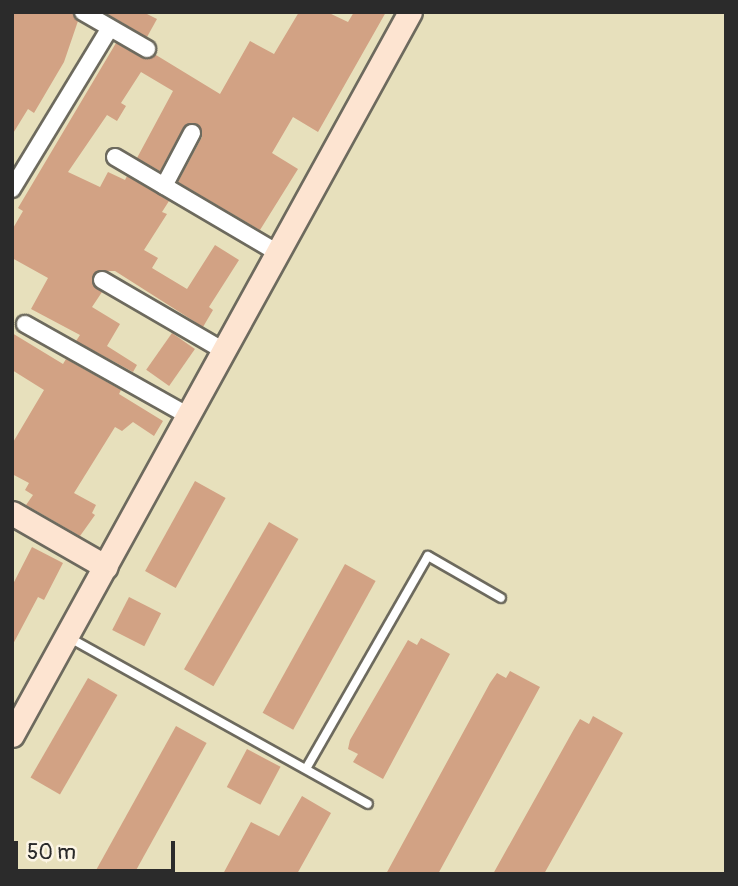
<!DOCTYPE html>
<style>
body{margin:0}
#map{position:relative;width:738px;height:886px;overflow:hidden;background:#e7e0bc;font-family:Pangolin,sans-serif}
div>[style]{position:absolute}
.building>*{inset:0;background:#d2a284;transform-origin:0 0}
.roads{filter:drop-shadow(2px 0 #6d6a5e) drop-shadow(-2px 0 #6d6a5e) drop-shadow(0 2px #6d6a5e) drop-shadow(0 -2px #6d6a5e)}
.lane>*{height:8px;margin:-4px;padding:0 4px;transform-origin:4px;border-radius:4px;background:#fff}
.street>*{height:16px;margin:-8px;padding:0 8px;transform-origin:8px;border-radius:8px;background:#fff}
.secondary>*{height:23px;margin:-11.5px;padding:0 11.5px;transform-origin:11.5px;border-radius:11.5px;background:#fde4d1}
span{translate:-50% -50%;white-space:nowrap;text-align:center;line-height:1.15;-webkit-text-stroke:7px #fcf5e5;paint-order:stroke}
.frame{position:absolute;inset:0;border:14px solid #2b2b2b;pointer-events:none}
.scale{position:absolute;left:14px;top:841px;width:161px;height:32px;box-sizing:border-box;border:4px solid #2b2b2b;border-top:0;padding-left:9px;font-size:21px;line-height:24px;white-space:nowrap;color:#2b2b2b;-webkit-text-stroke:5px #fcf5e5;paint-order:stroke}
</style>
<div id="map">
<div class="building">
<div style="clip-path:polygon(12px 12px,73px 12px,78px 21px,64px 62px,34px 113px,28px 109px,12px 135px)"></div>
<div style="clip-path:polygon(104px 12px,143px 12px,157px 19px,147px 37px)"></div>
<div style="clip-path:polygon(299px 12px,327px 12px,348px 22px,354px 12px,386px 12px,318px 132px,293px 117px,272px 153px,298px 169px,260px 230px,178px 182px,202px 137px,197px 124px,183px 128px,160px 171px,137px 158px,173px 91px,141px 72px,121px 103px,126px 106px,117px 121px,107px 115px,68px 172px,100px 187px,108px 172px,125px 180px,127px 176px,169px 201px,162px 212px,167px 214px,144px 250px,158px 258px,152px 268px,187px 289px,215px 245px,239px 260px,209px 307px,213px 310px,203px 327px,115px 271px,96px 271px,93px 285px,102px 292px,92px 307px,120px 324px,107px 346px,137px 365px,133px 372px,76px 341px,80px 335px,31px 309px,48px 278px,12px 258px,12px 230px,23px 211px,18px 208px,116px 43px,142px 58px,156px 55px,220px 94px,250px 41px,274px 54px)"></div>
<div style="clip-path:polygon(12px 333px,63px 364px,66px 359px,121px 390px,119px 394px,163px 421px,154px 436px,133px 422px,122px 431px,115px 427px,74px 493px,96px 505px,92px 513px,95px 515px,80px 536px,26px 505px,33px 495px,25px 490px,29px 483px,12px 474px,12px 444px,44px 390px,12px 370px)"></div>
<div style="left:172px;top:333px;width:28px;height:45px;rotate:35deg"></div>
<div style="left:195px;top:481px;width:35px;height:103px;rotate:29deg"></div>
<div style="left:269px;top:522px;width:34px;height:170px;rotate:30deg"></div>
<div style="clip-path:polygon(32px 547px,63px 563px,44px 600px,38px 597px,12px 646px,12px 586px)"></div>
<div style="left:345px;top:564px;width:35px;height:170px;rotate:29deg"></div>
<div style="left:129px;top:597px;width:36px;height:37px;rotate:27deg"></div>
<div style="clip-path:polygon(421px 638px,450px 654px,383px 779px,353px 762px,358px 754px,348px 749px,350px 740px,408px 640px,417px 645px)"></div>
<div style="clip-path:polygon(510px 671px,540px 687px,438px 874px,386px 874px,490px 683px,497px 673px,506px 678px)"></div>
<div style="left:88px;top:678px;width:34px;height:115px;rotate:30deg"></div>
<div style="clip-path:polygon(593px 716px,623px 733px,544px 874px,493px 874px,574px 729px,580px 719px,589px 724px)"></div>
<div style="left:176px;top:726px;width:35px;height:169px;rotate:29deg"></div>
<div style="left:247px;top:749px;width:38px;height:43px;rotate:28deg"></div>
<div style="clip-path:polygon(302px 796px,331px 813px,297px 874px,223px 874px,251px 822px,279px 836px)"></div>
</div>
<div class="roads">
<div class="lane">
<div style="left:68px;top:637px;width:343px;rotate:29.1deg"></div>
<div style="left:307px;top:767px;width:243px;rotate:-60.2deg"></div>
<div style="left:428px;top:556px;width:84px;rotate:29.9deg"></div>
</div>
<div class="street">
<div style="left:83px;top:12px;width:74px;rotate:30deg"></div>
<div style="left:115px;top:157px;width:189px;rotate:30.5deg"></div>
<div style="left:164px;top:186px;width:60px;rotate:-62.2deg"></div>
<div style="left:12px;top:189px;width:188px;rotate:-58.7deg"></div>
<div style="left:102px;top:280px;width:141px;rotate:30.2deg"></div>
<div style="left:25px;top:324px;width:188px;rotate:29.3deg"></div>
</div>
<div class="secondary">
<div style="left:12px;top:513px;width:108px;rotate:29.9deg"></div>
<div style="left:12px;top:735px;width:825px;rotate:-61.17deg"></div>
</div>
</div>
<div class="frame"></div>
<div class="scale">50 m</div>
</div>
